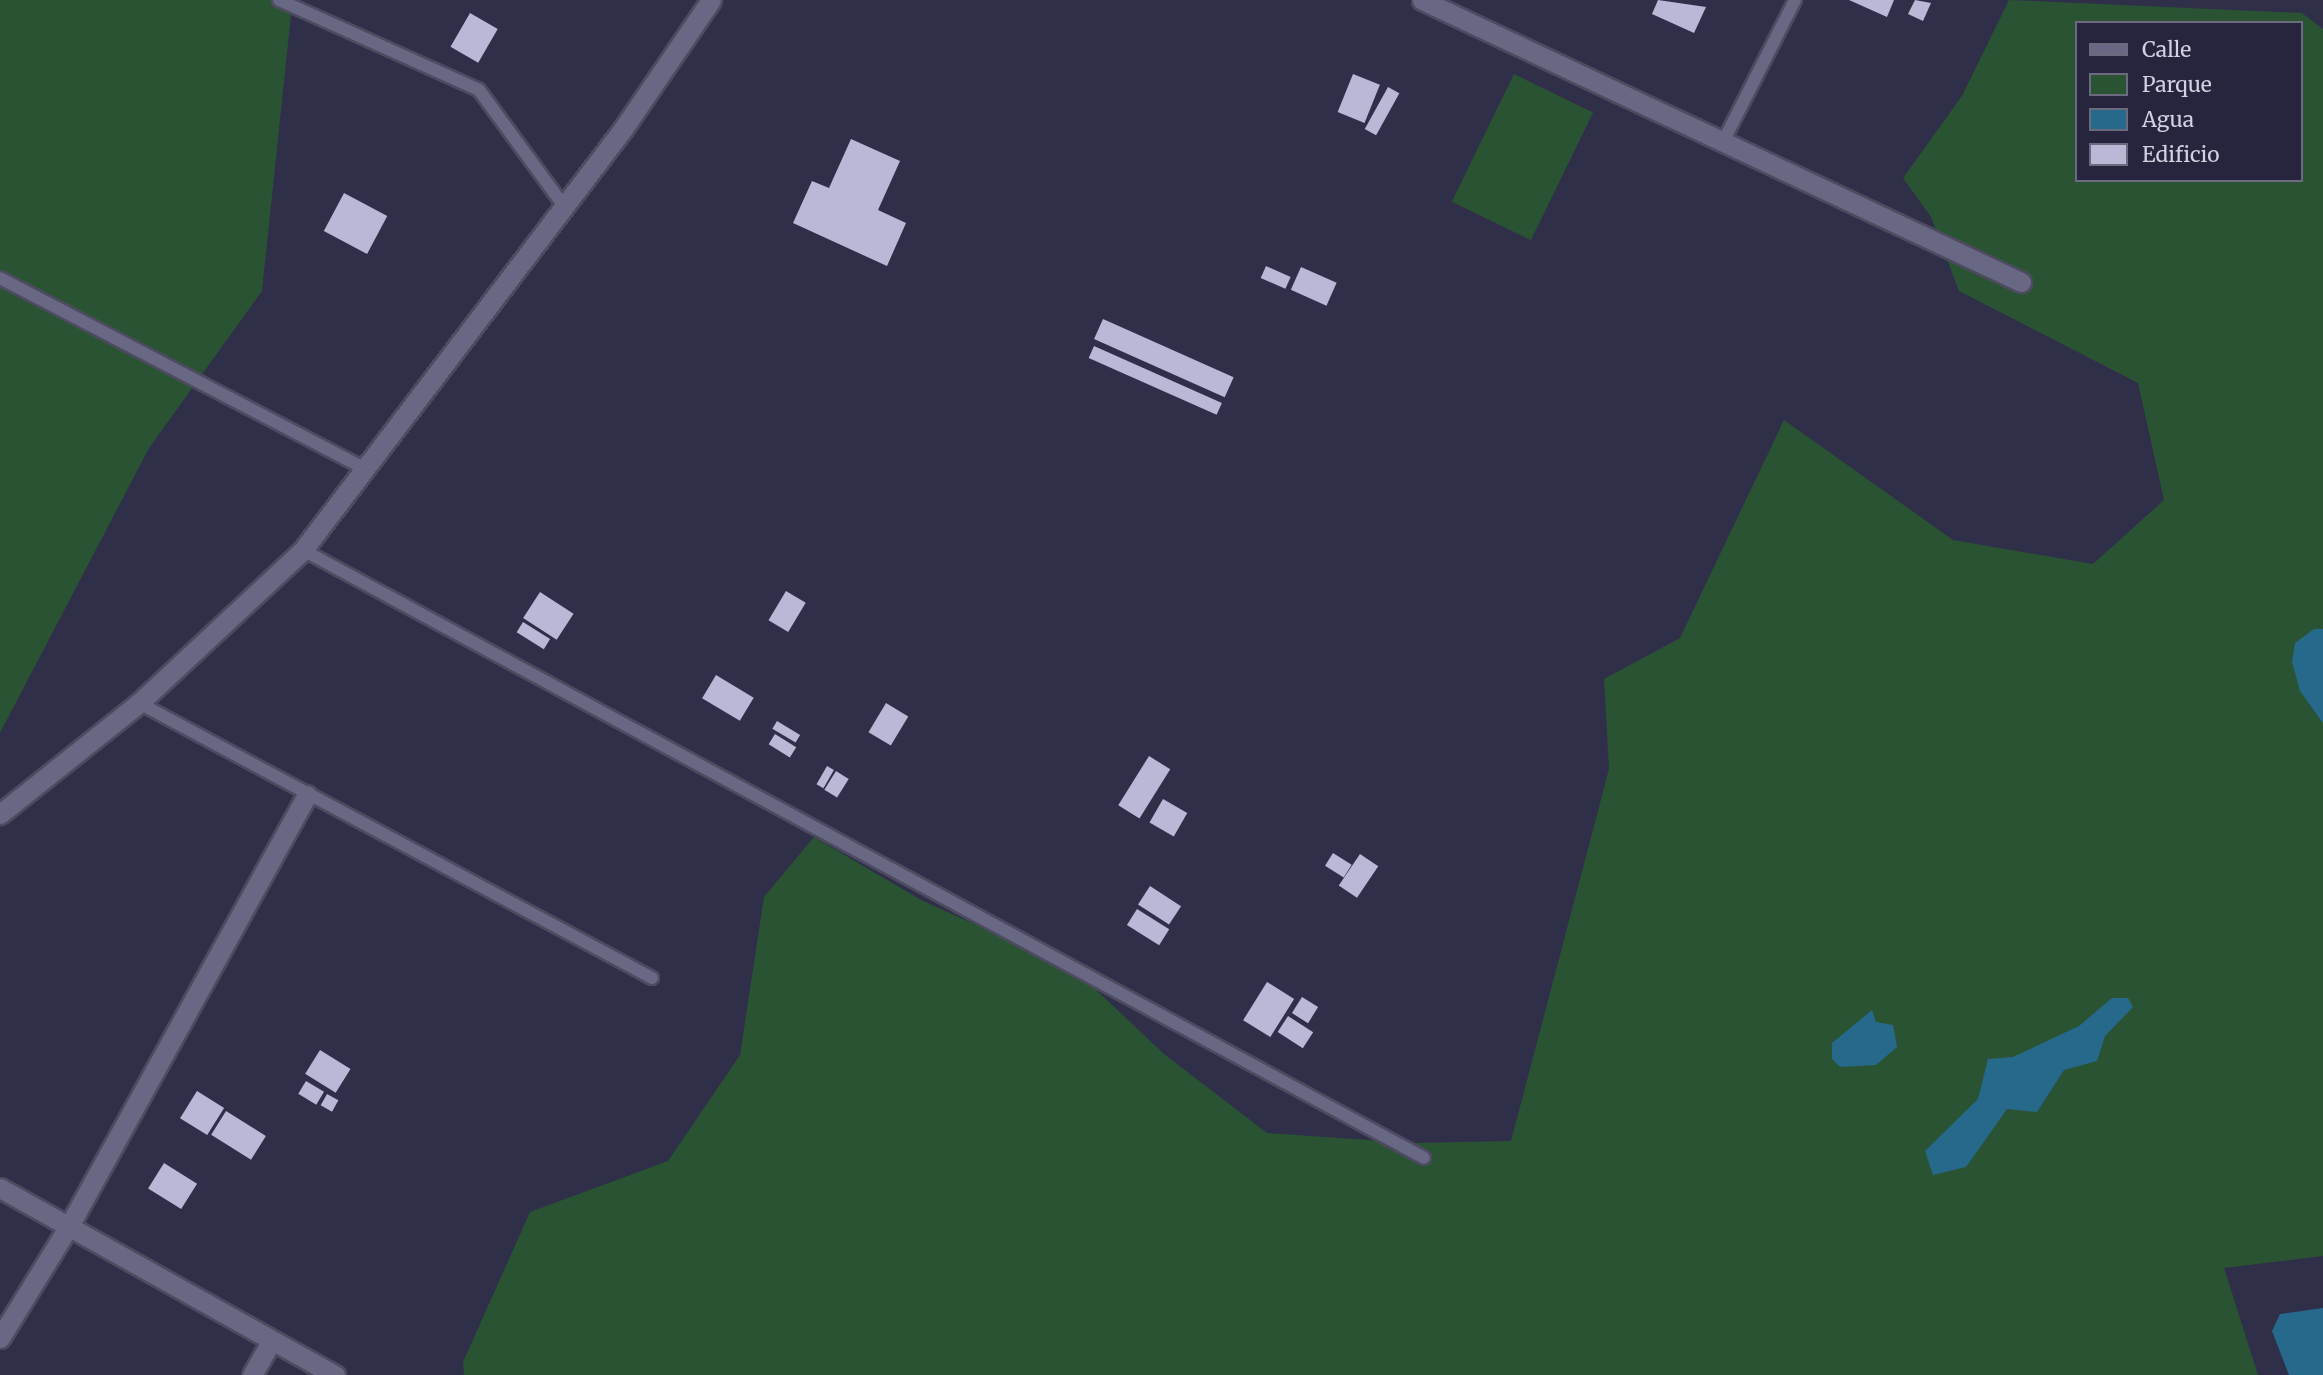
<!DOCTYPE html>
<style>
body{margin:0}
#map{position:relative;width:2323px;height:1375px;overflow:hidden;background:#302f49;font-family:Merriweather,serif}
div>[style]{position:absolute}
.green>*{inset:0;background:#2a5333;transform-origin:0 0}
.water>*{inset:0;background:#27698b}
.building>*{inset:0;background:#bab8d7;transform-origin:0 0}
.roads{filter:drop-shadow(2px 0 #4d4b60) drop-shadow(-2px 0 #4d4b60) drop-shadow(0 2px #4d4b60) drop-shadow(0 -2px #4d4b60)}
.service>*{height:12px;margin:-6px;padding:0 6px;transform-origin:6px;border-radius:6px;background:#686884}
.minor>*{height:19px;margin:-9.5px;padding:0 9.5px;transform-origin:9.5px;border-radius:9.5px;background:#686884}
.tertiary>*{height:19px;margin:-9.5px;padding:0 9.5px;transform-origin:9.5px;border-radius:9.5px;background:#686884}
span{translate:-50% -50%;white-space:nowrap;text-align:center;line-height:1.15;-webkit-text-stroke:7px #27253e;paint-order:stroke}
.legend{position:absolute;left:2075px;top:21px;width:228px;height:161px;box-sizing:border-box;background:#27253e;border:2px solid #6b6a7f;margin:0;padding:9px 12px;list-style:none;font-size:21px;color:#d1d1e1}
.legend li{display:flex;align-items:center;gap:14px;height:35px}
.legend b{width:35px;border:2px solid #6b6a7f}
</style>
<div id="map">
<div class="green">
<div style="clip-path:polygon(0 0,299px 0,291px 15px,262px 291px,149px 448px,0 733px)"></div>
<div style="clip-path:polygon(evenodd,2009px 0,2302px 13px,2323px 29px,2323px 1256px,2224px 1268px,2258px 1375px,464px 1375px,463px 1362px,530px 1212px,668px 1161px,740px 1055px,764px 897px,814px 837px,921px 900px,1074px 969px,1164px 1054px,1267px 1133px,1412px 1143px,1511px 1141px,1609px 769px,1604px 679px,1680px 638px,1784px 420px,1953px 540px,2093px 564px,2164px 500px,2138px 383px,1959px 291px,1931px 217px,1903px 178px,1962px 96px,2009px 0,2076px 23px,2300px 23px,2300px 180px,2076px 180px,2076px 23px)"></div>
<div style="left:1514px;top:74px;width:88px;height:142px;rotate:26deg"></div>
</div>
<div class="water">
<div style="clip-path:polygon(2314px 629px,2323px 629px,2323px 723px,2300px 691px,2292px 662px,2295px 643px)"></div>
<div style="clip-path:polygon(2112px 998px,2128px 998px,2133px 1007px,2105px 1036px,2097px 1061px,2064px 1070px,2037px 1112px,2007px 1109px,1966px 1167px,1933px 1175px,1925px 1151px,1978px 1099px,1988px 1059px,2013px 1057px,2079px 1026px)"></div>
<div style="clip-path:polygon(1872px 1010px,1876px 1022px,1893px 1025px,1897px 1047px,1876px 1065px,1840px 1067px,1832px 1059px,1832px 1043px)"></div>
<div style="clip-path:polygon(2323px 1308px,2323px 1375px,2289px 1375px,2272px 1331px,2280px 1314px)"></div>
</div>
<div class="building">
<div style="clip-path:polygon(1658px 0,1706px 7px,1694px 33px,1652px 14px)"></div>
<div style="clip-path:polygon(1849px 0,1894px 0,1887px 17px)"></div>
<div style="clip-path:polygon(1915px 0,1931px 3px,1923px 21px,1908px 14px)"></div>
<div style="left:470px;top:13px;width:32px;height:39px;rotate:30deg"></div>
<div style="left:1353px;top:74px;width:29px;height:41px;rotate:22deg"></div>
<div style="left:1388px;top:87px;width:13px;height:48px;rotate:29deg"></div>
<div style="clip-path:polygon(851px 139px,900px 161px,878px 210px,906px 223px,887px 266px,793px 223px,812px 181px,829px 188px)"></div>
<div style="left:344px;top:193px;width:49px;height:43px;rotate:28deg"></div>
<div style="left:1266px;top:266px;width:27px;height:13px;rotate:24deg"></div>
<div style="left:1301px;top:267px;width:39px;height:25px;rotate:24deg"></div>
<div style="left:1103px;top:319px;width:143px;height:22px;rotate:24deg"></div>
<div style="left:1094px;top:346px;width:140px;height:13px;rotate:24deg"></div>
<div style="left:786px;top:591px;width:23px;height:34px;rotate:31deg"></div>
<div style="left:540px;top:592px;width:40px;height:31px;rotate:33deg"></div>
<div style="left:523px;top:622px;width:32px;height:12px;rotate:32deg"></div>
<div style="left:716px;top:675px;width:44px;height:27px;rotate:31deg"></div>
<div style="left:886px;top:703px;width:26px;height:34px;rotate:31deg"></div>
<div style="left:777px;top:721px;width:27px;height:9px;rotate:31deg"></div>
<div style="left:775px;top:734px;width:25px;height:12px;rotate:32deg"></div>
<div style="left:1149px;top:756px;width:25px;height:58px;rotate:32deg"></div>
<div style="left:827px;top:766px;width:8px;height:21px;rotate:30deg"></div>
<div style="left:836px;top:771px;width:15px;height:22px;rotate:32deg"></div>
<div style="left:1163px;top:799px;width:28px;height:27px;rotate:30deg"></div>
<div style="left:1333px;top:853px;width:22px;height:15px;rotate:32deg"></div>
<div style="left:1360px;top:854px;width:22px;height:38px;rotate:34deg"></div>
<div style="left:1150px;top:886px;width:37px;height:22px;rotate:33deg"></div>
<div style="left:1137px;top:909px;width:38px;height:19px;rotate:32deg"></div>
<div style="left:1267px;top:982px;width:32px;height:45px;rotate:32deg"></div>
<div style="left:1302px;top:997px;width:19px;height:19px;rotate:32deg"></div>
<div style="left:1288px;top:1016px;width:30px;height:19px;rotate:33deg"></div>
<div style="left:320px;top:1050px;width:36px;height:28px;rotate:32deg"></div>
<div style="left:306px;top:1081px;width:21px;height:15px;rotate:31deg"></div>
<div style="left:197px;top:1091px;width:32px;height:32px;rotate:32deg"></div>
<div style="left:327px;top:1094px;width:13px;height:13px;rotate:29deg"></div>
<div style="left:226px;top:1111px;width:47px;height:28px;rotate:32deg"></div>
<div style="left:164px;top:1163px;width:39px;height:30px;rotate:32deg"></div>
</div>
<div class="roads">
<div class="service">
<div style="left:279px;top:0;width:219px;rotate:24.2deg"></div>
<div style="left:479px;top:90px;width:144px;rotate:53.8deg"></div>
<div style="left:1723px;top:142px;width:159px;rotate:-63.1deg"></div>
<div style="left:0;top:278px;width:412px;rotate:27.6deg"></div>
<div style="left:303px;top:550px;width:1275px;rotate:28.47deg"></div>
<div style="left:139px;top:703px;width:582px;rotate:28.19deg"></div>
</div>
<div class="minor">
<div style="left:1422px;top:0;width:662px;rotate:25.21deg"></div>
<div style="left:0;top:1188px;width:384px;rotate:29.2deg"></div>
<div style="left:0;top:1338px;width:132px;rotate:-58.4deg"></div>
<div style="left:69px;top:1226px;width:492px;rotate:-61.1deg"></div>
<div style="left:252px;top:1375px;width:40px;rotate:-60.3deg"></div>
</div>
<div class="tertiary">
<div style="left:0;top:814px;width:178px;rotate:-38.6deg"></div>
<div style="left:139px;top:703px;width:224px;rotate:-43deg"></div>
<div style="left:303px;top:550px;width:529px;rotate:-52.76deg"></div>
<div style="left:623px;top:129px;width:156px;rotate:-55.7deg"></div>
</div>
</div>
<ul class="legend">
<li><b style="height:9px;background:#686884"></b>Calle</li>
<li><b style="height:19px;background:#2a5333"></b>Parque</li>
<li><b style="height:19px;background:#27698b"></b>Agua</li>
<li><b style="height:19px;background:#bab8d7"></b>Edificio</li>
</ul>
</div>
